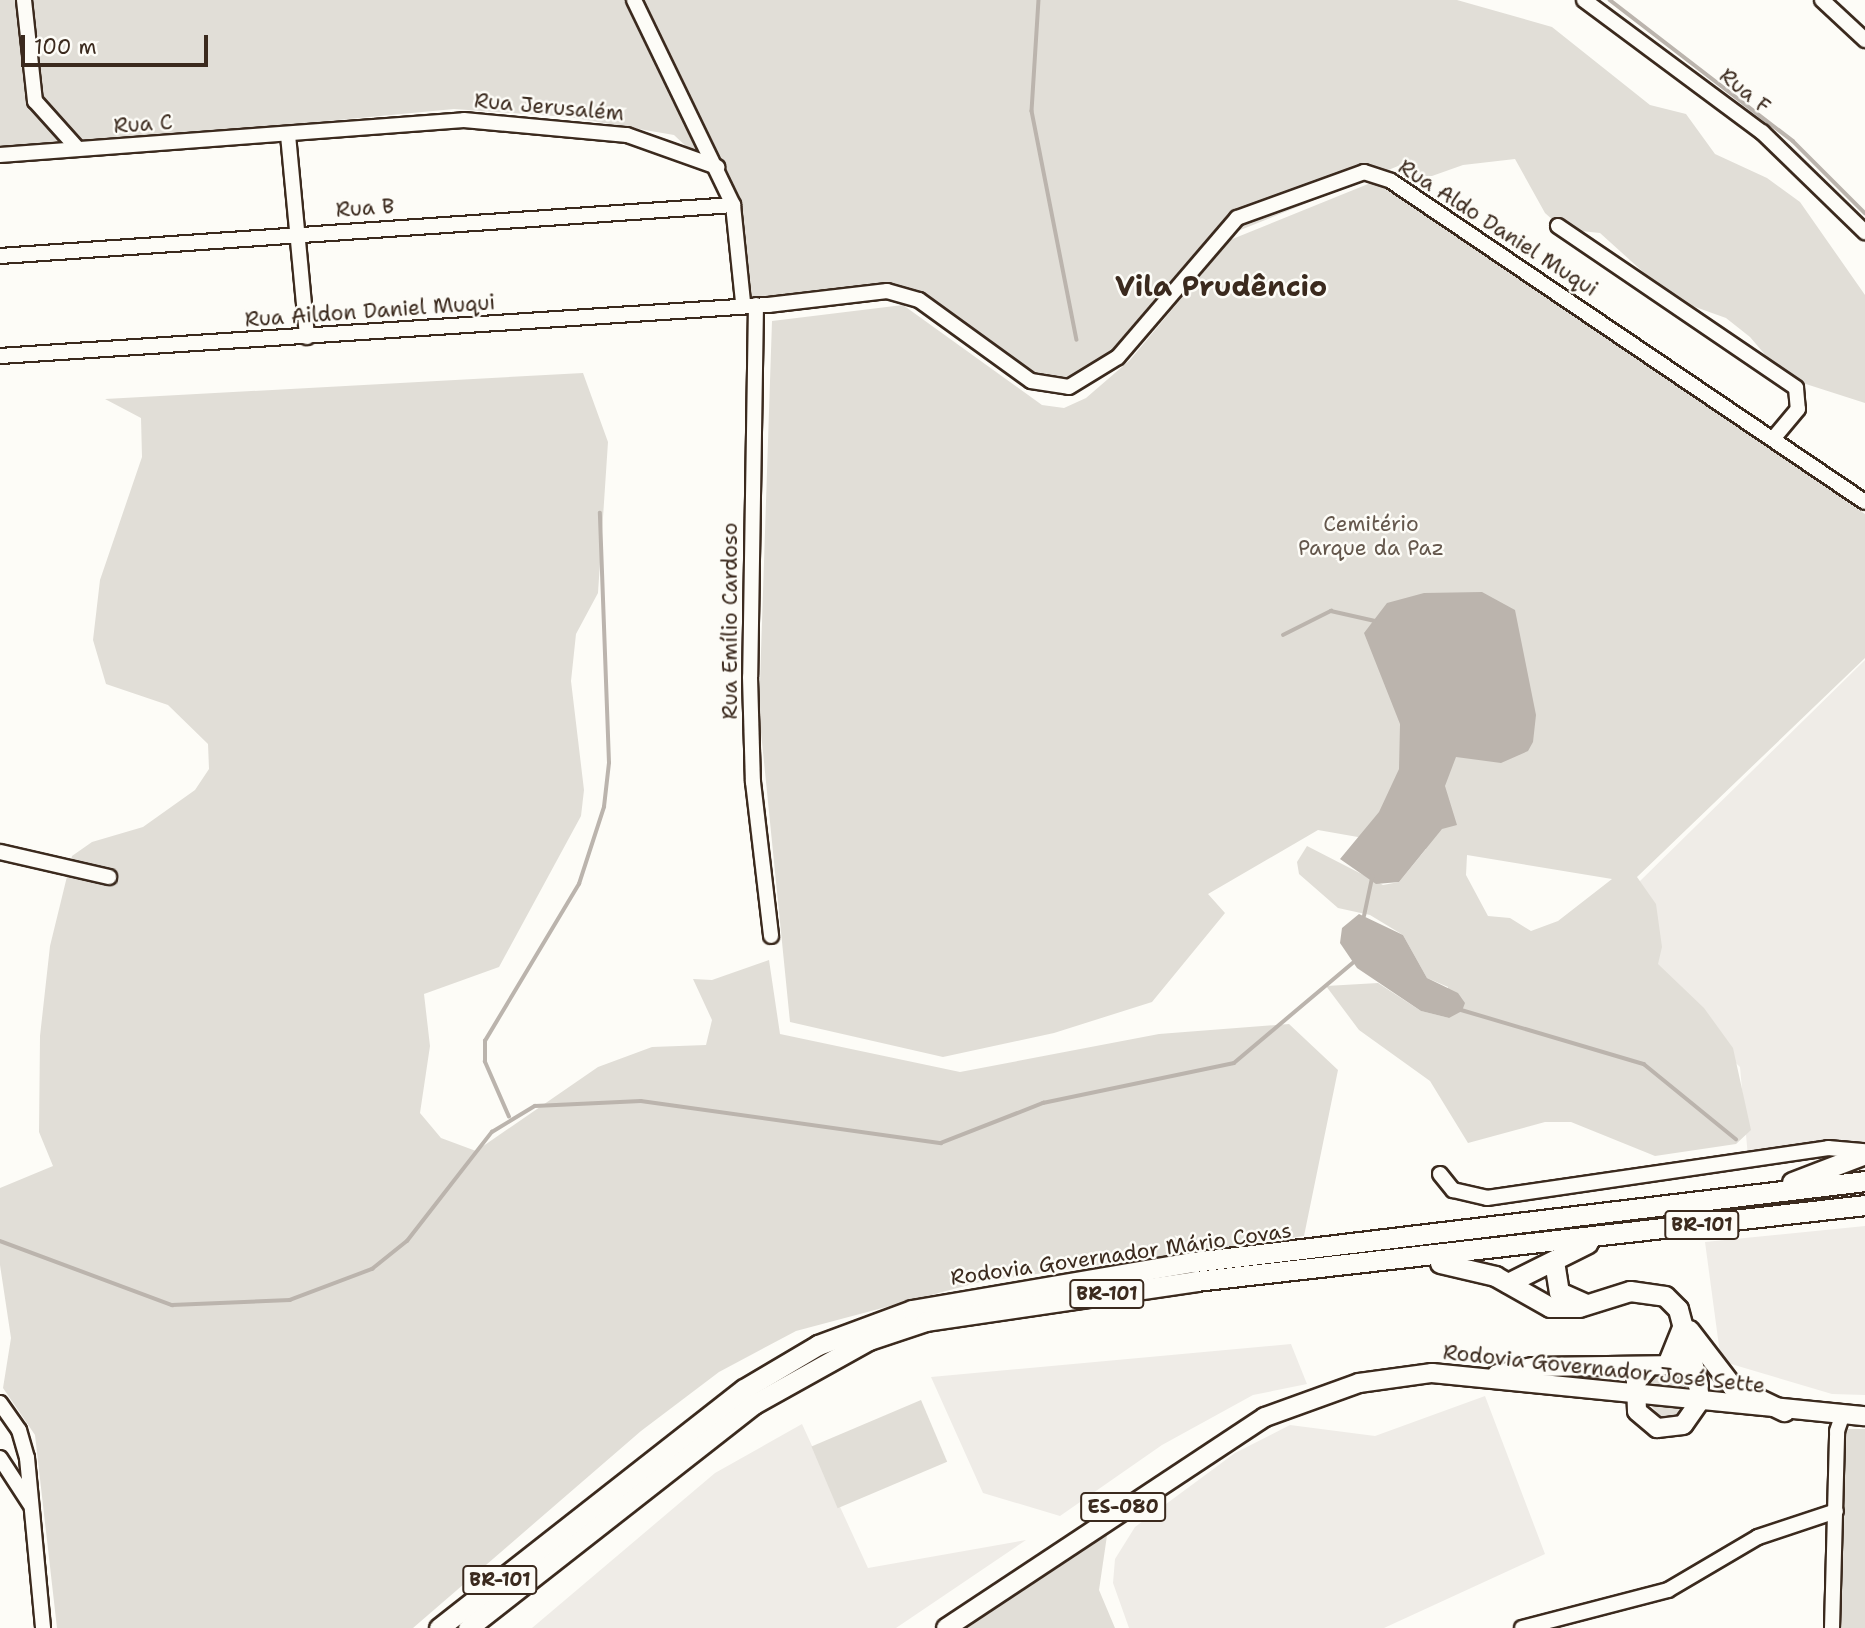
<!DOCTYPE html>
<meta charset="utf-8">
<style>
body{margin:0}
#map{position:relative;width:1865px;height:1628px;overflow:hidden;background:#fdfcf7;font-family:"Shantell Sans",sans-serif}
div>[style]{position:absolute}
.built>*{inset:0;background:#efece7}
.green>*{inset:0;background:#e1ded7;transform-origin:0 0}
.water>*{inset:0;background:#bbb4ad}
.stream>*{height:3.5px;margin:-1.75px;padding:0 1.75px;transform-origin:1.75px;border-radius:1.75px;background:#bbb4ad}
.roads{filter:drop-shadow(2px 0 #3b2a1e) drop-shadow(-2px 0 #3b2a1e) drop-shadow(0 2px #3b2a1e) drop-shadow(0 -2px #3b2a1e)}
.minor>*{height:14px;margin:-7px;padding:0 7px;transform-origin:7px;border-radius:7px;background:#fdfcf7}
.major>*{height:18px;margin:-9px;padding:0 9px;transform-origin:9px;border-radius:9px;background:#fdfcf7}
.highway>*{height:19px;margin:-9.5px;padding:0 9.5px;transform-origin:9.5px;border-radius:9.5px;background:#fdfcf7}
span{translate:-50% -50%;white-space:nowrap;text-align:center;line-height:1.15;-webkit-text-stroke:5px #fdfcf7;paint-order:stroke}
.shield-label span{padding:2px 5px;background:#fdfcf7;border:2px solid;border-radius:5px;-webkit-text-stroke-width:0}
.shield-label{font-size:19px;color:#3b2a1e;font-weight:700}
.street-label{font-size:21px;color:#3b2a1e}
.park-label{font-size:21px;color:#64574c}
.district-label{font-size:28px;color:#3b2a1e;font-weight:700}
.scale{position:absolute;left:21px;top:35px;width:187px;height:32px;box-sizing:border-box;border:4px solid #3b2a1e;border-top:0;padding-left:9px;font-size:21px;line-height:24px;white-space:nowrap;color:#3b2a1e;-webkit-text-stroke:5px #fdfcf7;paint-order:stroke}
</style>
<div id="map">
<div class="built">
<div style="clip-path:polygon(1865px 660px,1865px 1142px,1748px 1157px,1740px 1067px,1634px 966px,1640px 881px)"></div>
<div style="clip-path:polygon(1865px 1226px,1865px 1395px,1832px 1394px,1721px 1361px,1705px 1242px)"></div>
<div style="clip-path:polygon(1291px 1344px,1307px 1384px,1253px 1395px,1162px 1445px,1060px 1516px,983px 1493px,931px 1377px)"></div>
<div style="clip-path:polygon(1485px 1396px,1545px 1554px,1384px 1628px,1129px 1628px,1113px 1583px,1115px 1559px,1135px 1527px,1235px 1453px,1290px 1425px,1375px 1436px)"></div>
<div style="clip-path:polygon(802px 1424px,868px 1568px,1026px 1540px,896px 1628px,532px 1628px,715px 1473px)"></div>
</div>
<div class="green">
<div style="clip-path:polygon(0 0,1457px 0,1552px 27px,1650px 105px,1686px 114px,1715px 154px,1767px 178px,1800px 202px,1865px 295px,1865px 403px,1784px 377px,1750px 337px,1726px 318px,1673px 299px,1600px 233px,1563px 229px,1545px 213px,1515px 159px,1463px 165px,1432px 176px,1417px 176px,1408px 162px,1228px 235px,1108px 358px,1081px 379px,1051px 387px,901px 288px,744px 297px,733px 222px,708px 167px,674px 135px,569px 117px,454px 109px,0 152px)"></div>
<div style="clip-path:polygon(evenodd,1373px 182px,1391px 188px,1865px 514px,1865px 658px,1637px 877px,1656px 904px,1662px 947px,1658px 964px,1704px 1008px,1733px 1048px,1751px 1130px,1736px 1144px,1655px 1156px,1571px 1122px,1545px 1122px,1468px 1143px,1430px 1081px,1359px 1030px,1326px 986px,1378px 983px,1421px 1011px,1449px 1018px,1448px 987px,1427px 978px,1403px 935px,1370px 915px,1338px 908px,1299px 874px,1297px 862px,1307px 846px,1383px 885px,1399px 882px,1426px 849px,1318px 830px,1208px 894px,1225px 913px,1152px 1002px,1054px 1033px,943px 1057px,790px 1022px,759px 712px,772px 321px,903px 305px,1042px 405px,1064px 408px,1086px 398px,1130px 360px,1230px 240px,1373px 182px,1467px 855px,1612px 879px,1558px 921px,1531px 931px,1510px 918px,1488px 916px,1466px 875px,1467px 855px)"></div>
<div style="clip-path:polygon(583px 373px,608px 442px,598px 593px,576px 634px,571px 681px,584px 790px,581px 816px,499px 967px,424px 994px,430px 1046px,420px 1113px,441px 1138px,476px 1151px,598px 1067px,652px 1047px,706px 1045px,712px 1020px,693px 979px,712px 980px,769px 960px,780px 1034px,960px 1072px,1159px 1034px,1289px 1024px,1338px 1070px,1304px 1236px,980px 1282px,796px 1331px,719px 1372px,641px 1431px,413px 1628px,57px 1628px,35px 1435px,3px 1388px,11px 1338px,0 1265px,0 1188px,53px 1166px,39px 1132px,40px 1036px,50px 946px,72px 856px,92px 842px,143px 827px,195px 790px,209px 769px,208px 744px,168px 705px,106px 684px,93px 640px,100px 580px,142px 457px,141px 418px,105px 399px)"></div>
<div style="clip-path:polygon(1678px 1373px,1693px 1389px,1648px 1386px,1654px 1378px)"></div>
<div style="left:921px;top:1400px;width:67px;height:119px;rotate:67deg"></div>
<div style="clip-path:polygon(1647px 1401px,1692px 1404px,1673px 1417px,1661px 1417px)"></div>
<div style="left:1865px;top:1429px;width:199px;height:29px;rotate:90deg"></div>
<div style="clip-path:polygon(1109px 1522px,1099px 1590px,1115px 1628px,957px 1628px)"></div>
</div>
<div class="water">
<div style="clip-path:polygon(1482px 592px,1515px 610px,1536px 715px,1533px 742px,1528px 751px,1501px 763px,1456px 757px,1445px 786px,1457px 825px,1442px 829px,1399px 882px,1376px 884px,1340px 859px,1379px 812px,1399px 769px,1400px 724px,1364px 633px,1387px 603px,1424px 593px)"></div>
<div style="clip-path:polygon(1359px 914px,1403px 935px,1427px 978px,1458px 993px,1465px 1003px,1462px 1011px,1449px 1018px,1421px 1011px,1357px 968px,1340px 943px,1342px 928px)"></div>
</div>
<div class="stream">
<div style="left:1039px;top:0;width:111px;rotate:93.6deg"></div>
<div style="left:1032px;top:111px;width:233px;rotate:78.9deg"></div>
<div style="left:1610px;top:0;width:231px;rotate:37.6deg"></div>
<div style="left:1793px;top:141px;width:102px;rotate:45deg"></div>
<div style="left:1283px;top:635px;width:54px;rotate:-26.6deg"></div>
<div style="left:1331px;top:611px;width:45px;rotate:12.8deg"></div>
<div style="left:1364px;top:916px;width:40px;rotate:-78deg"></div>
<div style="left:1458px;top:1009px;width:194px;rotate:16.5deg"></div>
<div style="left:1644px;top:1064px;width:119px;rotate:39.2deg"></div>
<div style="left:509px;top:1117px;width:60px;rotate:-113.6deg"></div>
<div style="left:485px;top:1062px;width:21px;rotate:-90deg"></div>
<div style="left:485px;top:1041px;width:183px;rotate:-59.1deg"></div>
<div style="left:579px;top:884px;width:81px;rotate:-72deg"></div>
<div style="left:604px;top:807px;width:44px;rotate:-83.5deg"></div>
<div style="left:609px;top:763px;width:250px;rotate:-92.1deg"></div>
<div style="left:0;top:1241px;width:184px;rotate:20.4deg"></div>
<div style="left:172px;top:1305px;width:118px;rotate:-2.4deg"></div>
<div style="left:290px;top:1300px;width:88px;rotate:-20.7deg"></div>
<div style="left:372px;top:1269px;width:45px;rotate:-38.7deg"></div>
<div style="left:407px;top:1241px;width:138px;rotate:-52.1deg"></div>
<div style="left:492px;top:1132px;width:50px;rotate:-31.2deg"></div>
<div style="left:535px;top:1106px;width:106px;rotate:-2.7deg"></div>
<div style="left:641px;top:1101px;width:303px;rotate:8deg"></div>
<div style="left:941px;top:1143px;width:110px;rotate:-21.4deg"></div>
<div style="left:1043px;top:1103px;width:195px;rotate:-11.8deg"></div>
<div style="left:1234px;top:1063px;width:157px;rotate:-40.1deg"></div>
</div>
<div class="roads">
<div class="minor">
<div style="left:24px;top:0;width:102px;rotate:83.8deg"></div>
<div style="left:35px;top:101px;width:64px;rotate:48.1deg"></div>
<div style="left:634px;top:0;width:228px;rotate:64.2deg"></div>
<div style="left:733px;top:205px;width:98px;rotate:84.1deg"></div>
<div style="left:1584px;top:0;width:222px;rotate:36.6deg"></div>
<div style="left:1762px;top:132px;width:144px;rotate:44.2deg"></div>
<div style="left:1822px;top:0;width:59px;rotate:42.9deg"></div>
<div style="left:288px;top:135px;width:203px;rotate:84.6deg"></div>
<div style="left:0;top:155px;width:465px;rotate:-4.3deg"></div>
<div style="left:464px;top:120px;width:164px;rotate:5.3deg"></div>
<div style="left:627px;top:135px;width:96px;rotate:19.6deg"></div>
<div style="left:1558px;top:226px;width:288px;rotate:34.2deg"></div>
<div style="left:1796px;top:388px;width:21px;rotate:85deg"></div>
<div style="left:1798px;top:409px;width:39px;rotate:130deg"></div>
<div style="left:0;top:256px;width:735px;rotate:-3.98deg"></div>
<div style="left:756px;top:305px;width:372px;rotate:90.9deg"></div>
<div style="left:750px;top:677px;width:105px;rotate:88.4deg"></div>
<div style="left:753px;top:782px;width:155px;rotate:83.3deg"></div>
<div style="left:0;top:356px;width:770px;rotate:-3.8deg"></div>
<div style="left:768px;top:305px;width:120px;rotate:-6.7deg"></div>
<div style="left:887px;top:291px;width:33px;rotate:16deg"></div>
<div style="left:919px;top:300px;width:138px;rotate:35.9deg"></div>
<div style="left:1031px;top:381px;width:38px;rotate:9deg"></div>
<div style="left:1069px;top:387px;width:57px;rotate:-31.5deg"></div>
<div style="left:1118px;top:357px;width:183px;rotate:-49.4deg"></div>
<div style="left:1237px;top:218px;width:135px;rotate:-19.9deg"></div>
<div style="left:1364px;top:172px;width:28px;rotate:18deg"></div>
<div style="left:1391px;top:181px;width:572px;rotate:34.11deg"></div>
<div style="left:0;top:852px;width:112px;rotate:12.9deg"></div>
<div style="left:1440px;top:1174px;width:21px;rotate:51deg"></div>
<div style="left:1453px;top:1190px;width:35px;rotate:13deg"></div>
<div style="left:1487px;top:1198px;width:345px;rotate:-8.3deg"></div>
<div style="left:1828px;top:1148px;width:37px;rotate:5deg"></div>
<div style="left:0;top:1403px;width:33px;rotate:55deg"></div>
<div style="left:19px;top:1430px;width:29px;rotate:74deg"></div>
<div style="left:27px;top:1458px;width:171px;rotate:84.6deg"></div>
<div style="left:0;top:1458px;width:55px;rotate:56.9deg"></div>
<div style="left:1522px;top:1628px;width:151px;rotate:-14.6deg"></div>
<div style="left:1668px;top:1590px;width:104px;rotate:-30.5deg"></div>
<div style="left:1758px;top:1537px;width:82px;rotate:-18.4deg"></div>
<div style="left:1832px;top:1628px;width:197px;rotate:-88.5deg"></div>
<div style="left:1837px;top:1431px;width:18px;rotate:-71deg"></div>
</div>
<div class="major">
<div style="left:1497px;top:1374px;width:37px;rotate:-11deg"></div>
<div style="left:1533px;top:1367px;width:148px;rotate:-0.8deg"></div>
<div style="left:1681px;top:1365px;width:25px;rotate:48deg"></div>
<div style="left:1698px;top:1384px;width:17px;rotate:83deg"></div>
<div style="left:1700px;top:1401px;width:29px;rotate:125deg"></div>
<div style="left:1683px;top:1425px;width:26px;rotate:173deg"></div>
<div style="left:1657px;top:1428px;width:26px;rotate:-140deg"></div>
<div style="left:1637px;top:1411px;width:29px;rotate:-92deg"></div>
<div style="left:1636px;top:1382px;width:20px;rotate:-49deg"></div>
<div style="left:946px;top:1628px;width:382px;rotate:-33.5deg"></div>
<div style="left:1265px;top:1417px;width:100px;rotate:-19.9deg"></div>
<div style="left:1359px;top:1383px;width:74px;rotate:-7.8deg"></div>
<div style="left:1432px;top:1373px;width:435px;rotate:5.7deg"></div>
</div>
<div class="highway">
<div style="left:1792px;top:1182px;width:78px;rotate:-21deg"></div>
<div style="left:1554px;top:1261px;width:31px;rotate:81deg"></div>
<div style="left:1559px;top:1292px;width:27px;rotate:24deg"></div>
<div style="left:1440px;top:1263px;width:57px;rotate:13.3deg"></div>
<div style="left:1495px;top:1276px;width:63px;rotate:29.4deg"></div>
<div style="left:1550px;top:1307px;width:29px"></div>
<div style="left:1579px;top:1307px;width:53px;rotate:-17.4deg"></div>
<div style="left:1630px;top:1291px;width:35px;rotate:8deg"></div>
<div style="left:1665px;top:1296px;width:18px;rotate:45deg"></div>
<div style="left:1678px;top:1309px;width:78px;rotate:75.1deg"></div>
<div style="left:1508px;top:1283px;width:89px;rotate:-26.6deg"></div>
<div style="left:1689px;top:1330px;width:71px;rotate:52.5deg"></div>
<div style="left:1732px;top:1386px;width:58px;rotate:25.7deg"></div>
<div style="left:1668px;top:1362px;width:38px;rotate:-68deg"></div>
<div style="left:439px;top:1628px;width:387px;rotate:-38.1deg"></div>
<div style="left:744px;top:1389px;width:86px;rotate:-30.7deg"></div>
<div style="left:818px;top:1345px;width:100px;rotate:-20.4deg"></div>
<div style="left:912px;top:1310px;width:286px;rotate:-9.7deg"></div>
<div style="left:1194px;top:1262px;width:676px;rotate:-6.88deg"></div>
<div style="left:468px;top:1628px;width:363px;rotate:-38.1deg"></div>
<div style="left:754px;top:1404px;width:132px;rotate:-29.1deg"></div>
<div style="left:869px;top:1340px;width:60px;rotate:-18.4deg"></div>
<div style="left:926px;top:1321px;width:273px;rotate:-8.4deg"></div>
<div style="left:1196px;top:1281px;width:673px;rotate:-6.48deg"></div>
</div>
</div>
<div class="shield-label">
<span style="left:1702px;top:1225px">BR-101</span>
<span style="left:1107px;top:1294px">BR-101</span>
<span style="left:1123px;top:1507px">ES-080</span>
<span style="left:500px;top:1580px">BR-101</span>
</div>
<div class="street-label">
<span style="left:1745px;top:91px;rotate:39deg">Rua F</span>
<span style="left:549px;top:107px;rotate:5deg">Rua Jerusalém</span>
<span style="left:143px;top:124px;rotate:-4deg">Rua C</span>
<span style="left:365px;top:208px;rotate:-4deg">Rua B</span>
<span style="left:1498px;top:228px;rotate:33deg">Rua Aldo Daniel Muqui</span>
<span style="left:370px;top:311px;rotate:-4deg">Rua Aildon Daniel Muqui</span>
<span style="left:730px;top:621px;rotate:-90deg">Rua Emílio Cardoso</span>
<span style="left:1121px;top:1254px;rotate:-8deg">Rodovia Governador Mário Covas</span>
<span style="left:1604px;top:1369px;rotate:6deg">Rodovia Governador José Sette</span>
</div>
<div class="park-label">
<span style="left:1371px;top:536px">Cemitério<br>Parque da Paz</span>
</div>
<div class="district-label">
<span style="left:1221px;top:286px">Vila Prudêncio</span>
</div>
<div class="scale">100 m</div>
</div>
